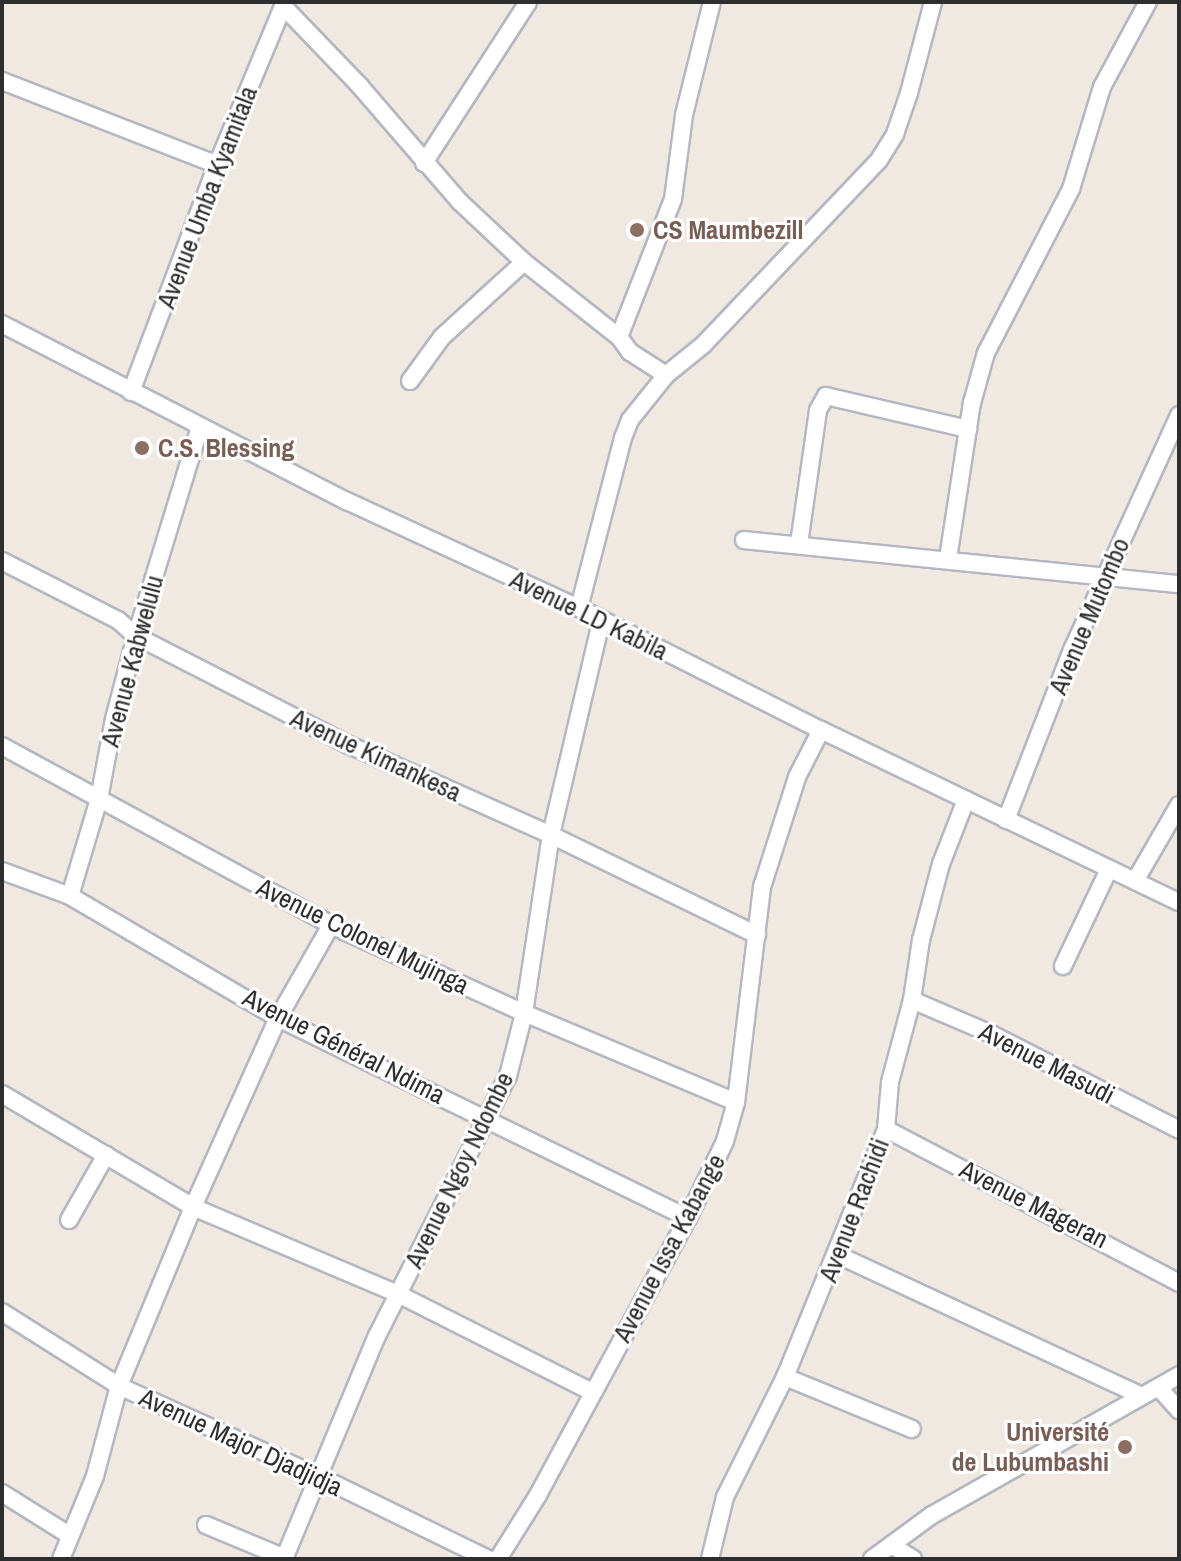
<!DOCTYPE html>
<meta charset="utf-8">
<style>
body{margin:0}
#map{position:relative;width:1181px;height:1561px;overflow:hidden;background:#efe9e1;font-family:"Archivo Narrow",sans-serif}
div>[style]{position:absolute}
.roads{filter:drop-shadow(2px 0 #b4b7c1) drop-shadow(-2px 0 #b4b7c1) drop-shadow(0 2px #b4b7c1) drop-shadow(0 -2px #b4b7c1)}
.minor>*{height:16px;margin:-8px;padding:0 8px;transform-origin:8px;border-radius:8px;background:#fff}
.dots>*{width:22px;height:22px;translate:-50% -50%;box-sizing:border-box;border:4px solid #fff;border-radius:50%}
span{translate:-50% -50%;white-space:nowrap;text-align:center;line-height:1.15;-webkit-text-stroke:6px #fff;paint-order:stroke}
.street-label{font-size:26px;color:#2e2e2e}
.education-label{font-size:26px;color:#785e54;font-weight:700}
.left{translate:0 -50%;text-align:left}
.right{translate:-100% -50%;text-align:right}
.frame{position:absolute;inset:0;border:4px solid #2e2e2e;pointer-events:none}
</style>
<div id="map">
<div class="roads">
<div class="minor">
<div style="left:283px;top:6px;width:110px;rotate:46.1deg"></div>
<div style="left:359px;top:85px;width:153px;rotate:49.2deg"></div>
<div style="left:459px;top:201px;width:89px;rotate:43.2deg"></div>
<div style="left:524px;top:262px;width:121px;rotate:38.3deg"></div>
<div style="left:2px;top:81px;width:231px;rotate:21.3deg"></div>
<div style="left:424px;top:163px;width:192px;rotate:-57.1deg"></div>
<div style="left:2px;top:324px;width:388px;rotate:27.2deg"></div>
<div style="left:347px;top:501px;width:255px;rotate:24.8deg"></div>
<div style="left:579px;top:608px;width:271px;rotate:26.8deg"></div>
<div style="left:821px;top:730px;width:397px;rotate:25.7deg"></div>
<div style="left:666px;top:375px;width:48px;rotate:-39deg"></div>
<div style="left:703px;top:345px;width:255px;rotate:-46.4deg"></div>
<div style="left:879px;top:160px;width:31px;rotate:-58deg"></div>
<div style="left:895px;top:134px;width:43px;rotate:-71.1deg"></div>
<div style="left:909px;top:93px;width:94px;rotate:-75.2deg"></div>
<div style="left:410px;top:381px;width:54px;rotate:-54deg"></div>
<div style="left:442px;top:337px;width:111px;rotate:-42.4deg"></div>
<div style="left:131px;top:392px;width:243px;rotate:-69.3deg"></div>
<div style="left:217px;top:165px;width:177px;rotate:-67.4deg"></div>
<div style="left:744px;top:540px;width:437px;rotate:5.8deg"></div>
<div style="left:799px;top:544px;width:135px;rotate:-81.9deg"></div>
<div style="left:818px;top:410px;width:16px;rotate:-60deg"></div>
<div style="left:826px;top:396px;width:146px;rotate:13.1deg"></div>
<div style="left:948px;top:559px;width:158px;rotate:-81.3deg"></div>
<div style="left:972px;top:403px;width:52px;rotate:-74.4deg"></div>
<div style="left:986px;top:353px;width:185px;rotate:-62.6deg"></div>
<div style="left:1071px;top:189px;width:107px;rotate:-73.1deg"></div>
<div style="left:1102px;top:87px;width:97px;rotate:-61.6deg"></div>
<div style="left:2px;top:561px;width:130px;rotate:27deg"></div>
<div style="left:118px;top:620px;width:24px;rotate:42deg"></div>
<div style="left:136px;top:636px;width:239px;rotate:27.1deg"></div>
<div style="left:349px;top:745px;width:221px;rotate:24deg"></div>
<div style="left:551px;top:835px;width:229px;rotate:25.9deg"></div>
<div style="left:579px;top:608px;width:176px;rotate:-75.5deg"></div>
<div style="left:623px;top:438px;width:19px;rotate:-69deg"></div>
<div style="left:630px;top:420px;width:58px;rotate:-51.3deg"></div>
<div style="left:666px;top:375px;width:43px;rotate:-147.4deg"></div>
<div style="left:630px;top:352px;width:19px;rotate:-126deg"></div>
<div style="left:619px;top:337px;width:148px;rotate:-68.6deg"></div>
<div style="left:673px;top:199px;width:85px;rotate:-82.5deg"></div>
<div style="left:684px;top:115px;width:116px;rotate:-76.1deg"></div>
<div style="left:2px;top:746px;width:375px;rotate:28.5deg"></div>
<div style="left:331px;top:925px;width:212px;rotate:24.5deg"></div>
<div style="left:524px;top:1013px;width:230px;rotate:22.8deg"></div>
<div style="left:1006px;top:820px;width:182px;rotate:-68.8deg"></div>
<div style="left:1072px;top:650px;width:258px;rotate:-65.5deg"></div>
<div style="left:2px;top:871px;width:72px;rotate:20.2deg"></div>
<div style="left:70px;top:896px;width:241px;rotate:30.4deg"></div>
<div style="left:278px;top:1018px;width:456px;rotate:26deg"></div>
<div style="left:1135px;top:881px;width:88px;rotate:-59.9deg"></div>
<div style="left:70px;top:896px;width:101px;rotate:-73.4deg"></div>
<div style="left:99px;top:799px;width:81px;rotate:-79.4deg"></div>
<div style="left:114px;top:719px;width:86px;rotate:-75.2deg"></div>
<div style="left:136px;top:636px;width:219px;rotate:-73deg"></div>
<div style="left:1063px;top:966px;width:107px;rotate:-64.6deg"></div>
<div style="left:912px;top:1000px;width:84px;rotate:23.2deg"></div>
<div style="left:989px;top:1033px;width:213px;rotate:27deg"></div>
<div style="left:2px;top:1094px;width:222px;rotate:30.6deg"></div>
<div style="left:193px;top:1207px;width:223px;rotate:23deg"></div>
<div style="left:398px;top:1294px;width:217px;rotate:26.8deg"></div>
<div style="left:886px;top:1129px;width:331px;rotate:27.7deg"></div>
<div style="left:69px;top:1220px;width:75px;rotate:-60.4deg"></div>
<div style="left:838px;top:1255px;width:335px;rotate:24.9deg"></div>
<div style="left:2px;top:1312px;width:138px;rotate:32.3deg"></div>
<div style="left:119px;top:1386px;width:221px;rotate:24.4deg"></div>
<div style="left:320px;top:1477px;width:187px;rotate:26deg"></div>
<div style="left:785px;top:1377px;width:137px;rotate:22.3deg"></div>
<div style="left:1159px;top:1388px;width:30px;rotate:48deg"></div>
<div style="left:2px;top:1493px;width:79px;rotate:32.1deg"></div>
<div style="left:206px;top:1525px;width:86px;rotate:22.7deg"></div>
<div style="left:891px;top:1545px;width:26px;rotate:32deg"></div>
<div style="left:61px;top:1559px;width:90px;rotate:-67.7deg"></div>
<div style="left:95px;top:1476px;width:93px;rotate:-75.1deg"></div>
<div style="left:119px;top:1386px;width:194px;rotate:-67.5deg"></div>
<div style="left:193px;top:1207px;width:207px;rotate:-65.8deg"></div>
<div style="left:278px;top:1018px;width:107px;rotate:-60.3deg"></div>
<div style="left:284px;top:1559px;width:242px;rotate:-67.4deg"></div>
<div style="left:377px;top:1336px;width:291px;rotate:-63.3deg"></div>
<div style="left:508px;top:1076px;width:65px;rotate:-75.7deg"></div>
<div style="left:524px;top:1013px;width:180px;rotate:-81.4deg"></div>
<div style="left:551px;top:835px;width:220px;rotate:-76.8deg"></div>
<div style="left:498px;top:1559px;width:75px;rotate:-58deg"></div>
<div style="left:538px;top:1495px;width:315px;rotate:-61.6deg"></div>
<div style="left:688px;top:1218px;width:85px;rotate:-64.3deg"></div>
<div style="left:725px;top:1141px;width:41px;rotate:-74.2deg"></div>
<div style="left:736px;top:1102px;width:217px;rotate:-83.1deg"></div>
<div style="left:762px;top:887px;width:115px;rotate:-72.3deg"></div>
<div style="left:797px;top:777px;width:53px;rotate:-62.9deg"></div>
<div style="left:710px;top:1559px;width:64px;rotate:-76.4deg"></div>
<div style="left:725px;top:1497px;width:134px;rotate:-63.4deg"></div>
<div style="left:785px;top:1377px;width:268px;rotate:-67.8deg"></div>
<div style="left:886px;top:1129px;width:47px;rotate:-85.1deg"></div>
<div style="left:890px;top:1082px;width:85px;rotate:-75deg"></div>
<div style="left:912px;top:1000px;width:61px;rotate:-81.5deg"></div>
<div style="left:921px;top:940px;width:79px;rotate:-75.3deg"></div>
<div style="left:941px;top:864px;width:69px;rotate:-68.7deg"></div>
<div style="left:872px;top:1559px;width:74px;rotate:-36.3deg"></div>
<div style="left:932px;top:1515px;width:284px;rotate:-29.5deg"></div>
</div>
</div>
<div class="dots">
<div style="left:637px;top:230px;background:#8d6e63"></div>
<div style="left:142px;top:448px;background:#8d6e63"></div>
<div style="left:1125px;top:1447px;background:#8d6e63"></div>
</div>
<div class="street-label">
<span style="left:207px;top:197px;rotate:-69deg">Avenue Umba Kyamitala</span>
<span style="left:589px;top:615px;rotate:26deg">Avenue LD Kabila</span>
<span style="left:1089px;top:616px;rotate:-67deg">Avenue Mutombo</span>
<span style="left:132px;top:661px;rotate:-75deg">Avenue Kabwelulu</span>
<span style="left:376px;top:755px;rotate:25deg">Avenue Kimankesa</span>
<span style="left:363px;top:936px;rotate:26deg">Avenue Colonel Mujinga</span>
<span style="left:344px;top:1046px;rotate:27deg">Avenue Général Ndima</span>
<span style="left:1047px;top:1063px;rotate:27deg">Avenue Masudi</span>
<span style="left:459px;top:1170px;rotate:-64deg">Avenue Ngoy Ndombe</span>
<span style="left:1034px;top:1204px;rotate:27deg">Avenue Mageran</span>
<span style="left:854px;top:1210px;rotate:-69deg">Avenue Rachidi</span>
<span style="left:669px;top:1248px;rotate:-62deg">Avenue Issa Kabange</span>
<span style="left:241px;top:1442px;rotate:25deg">Avenue Major Djadjidja</span>
</div>
<div class="education-label">
<span class="left" style="left:653px;top:230px">CS Maumbezill</span>
<span class="left" style="left:158px;top:448px">C.S. Blessing</span>
<span class="right" style="left:1109px;top:1447px">Université<br>de Lubumbashi</span>
</div>
<div class="frame"></div>
</div>
